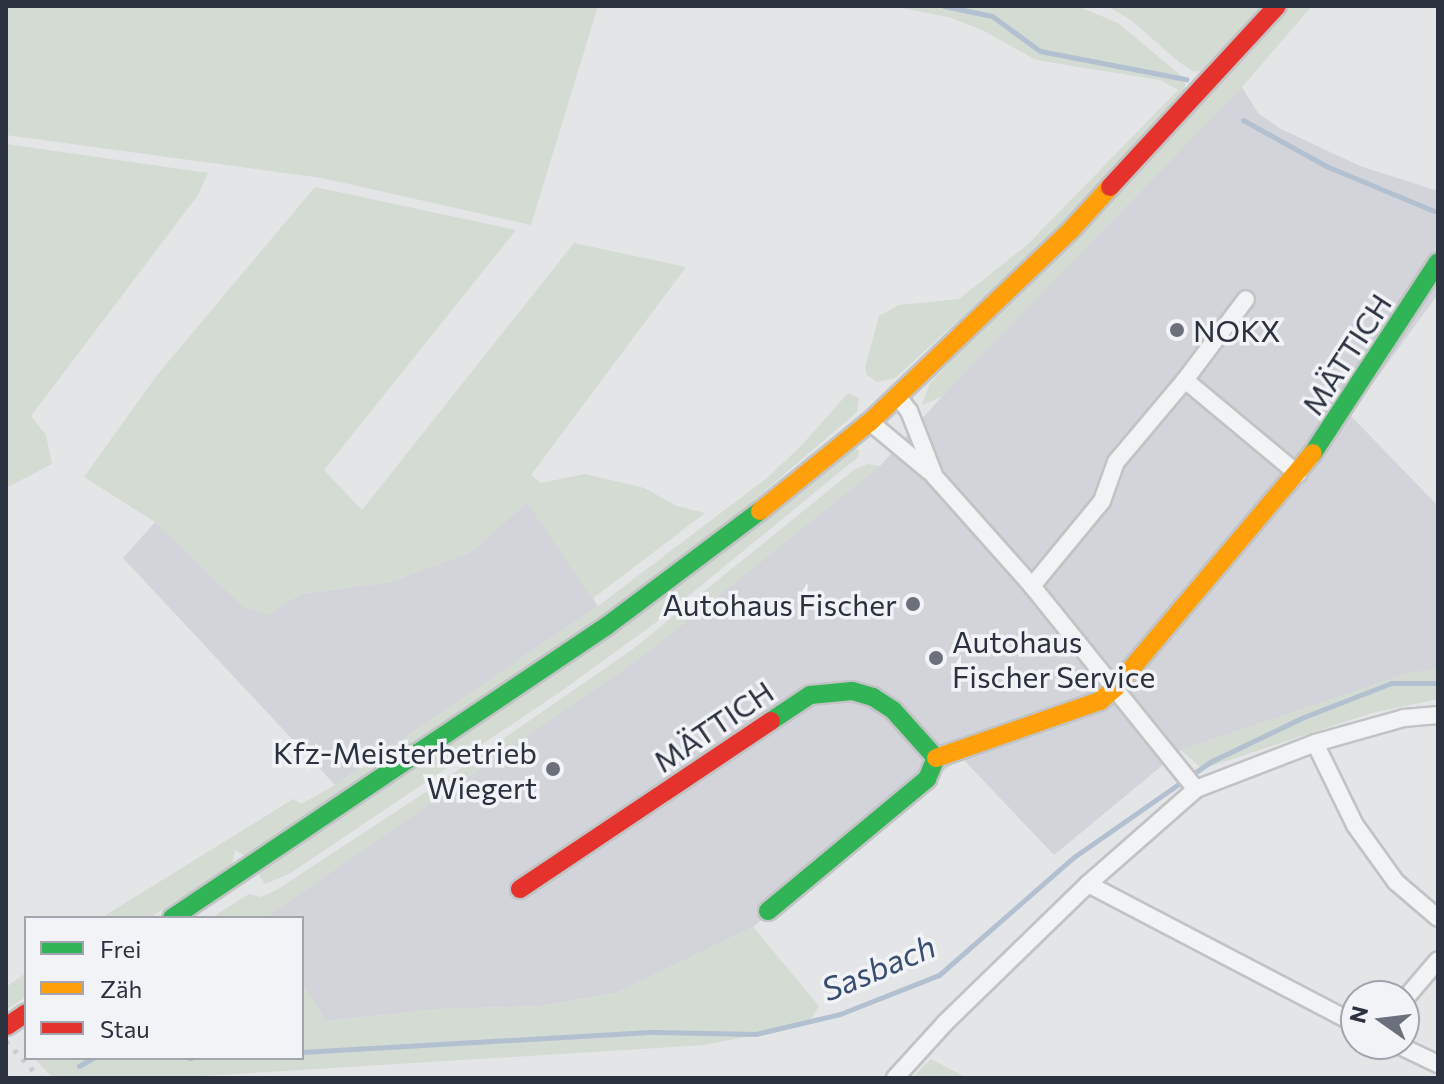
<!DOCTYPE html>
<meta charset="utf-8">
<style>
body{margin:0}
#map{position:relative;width:1444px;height:1084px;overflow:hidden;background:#e3e5e7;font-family:Commissioner,sans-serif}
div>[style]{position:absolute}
.built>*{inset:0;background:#d2d4da}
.green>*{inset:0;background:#d3dbd3}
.stream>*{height:5px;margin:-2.5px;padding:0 2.5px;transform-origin:2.5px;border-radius:2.5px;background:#b3c0d0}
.roads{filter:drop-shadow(2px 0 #c1c3c5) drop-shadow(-2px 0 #c1c3c5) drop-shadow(0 2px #c1c3c5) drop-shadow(0 -2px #c1c3c5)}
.street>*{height:16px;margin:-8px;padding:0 8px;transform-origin:8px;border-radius:8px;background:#f2f3f4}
.fast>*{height:18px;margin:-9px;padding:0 9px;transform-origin:9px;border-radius:9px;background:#30b455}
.slow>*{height:18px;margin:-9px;padding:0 9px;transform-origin:9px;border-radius:9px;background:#ff9f0a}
.jam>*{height:18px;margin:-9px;padding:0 9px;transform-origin:9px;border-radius:9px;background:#e5322d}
.rail>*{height:5px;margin-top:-2.5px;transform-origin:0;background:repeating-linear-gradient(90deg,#cbcccf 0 4px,transparent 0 12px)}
.dots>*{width:22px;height:22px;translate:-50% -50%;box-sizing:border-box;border:4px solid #f1f3f6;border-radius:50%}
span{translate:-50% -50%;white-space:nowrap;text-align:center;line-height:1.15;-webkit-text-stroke:7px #f1f3f6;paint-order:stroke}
.poi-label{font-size:30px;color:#2b313f}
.left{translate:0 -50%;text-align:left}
.right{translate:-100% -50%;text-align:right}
.street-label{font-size:30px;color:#2b313f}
.water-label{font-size:32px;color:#384e70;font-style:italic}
.frame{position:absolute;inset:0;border:8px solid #2b313f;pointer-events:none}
.legend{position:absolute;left:24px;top:916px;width:280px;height:144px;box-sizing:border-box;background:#f1f3f6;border:2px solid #a2a5ad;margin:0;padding:10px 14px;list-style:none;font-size:24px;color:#2b313f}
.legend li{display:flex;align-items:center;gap:16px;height:40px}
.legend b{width:40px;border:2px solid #a2a5ad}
.north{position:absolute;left:1340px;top:980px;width:80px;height:80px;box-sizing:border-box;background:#f1f3f6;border:2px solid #a2a5ad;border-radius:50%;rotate:284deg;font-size:22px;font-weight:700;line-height:32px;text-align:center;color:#2b313f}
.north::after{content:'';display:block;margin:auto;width:28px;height:36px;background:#6b707a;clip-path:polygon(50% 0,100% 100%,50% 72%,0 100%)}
</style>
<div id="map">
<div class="built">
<div style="clip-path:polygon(1242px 87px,1258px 113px,1279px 128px,1360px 166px,1438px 191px,1438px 294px,1350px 415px,1438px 506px,1438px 669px,1406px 674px,1181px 750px,1054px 855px,961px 757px,753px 927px,616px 993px,541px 1006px,438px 1009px,326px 1021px,302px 983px,302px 918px,265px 918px,644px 655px,880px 466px,954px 383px)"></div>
<div style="clip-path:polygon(527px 502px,598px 606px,335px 785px,123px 558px,155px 522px,243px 606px,268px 615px,300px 594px,390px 582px,471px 552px)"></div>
</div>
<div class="green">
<div style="clip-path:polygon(6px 6px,598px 6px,531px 225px,322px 178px,6px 135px)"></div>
<div style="clip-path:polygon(891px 6px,1077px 6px,1118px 23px,1179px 74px,1185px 83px,1184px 97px,1070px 219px,895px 378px,877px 382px,867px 375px,865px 368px,879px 316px,899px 305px,959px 299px,1027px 245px,1178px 90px,1160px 80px,1036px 60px,982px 30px,949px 17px)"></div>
<div style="clip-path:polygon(1107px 6px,1265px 6px,1207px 72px,1193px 71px,1180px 63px,1131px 20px)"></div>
<div style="clip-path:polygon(1288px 6px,1312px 6px,1242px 87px,941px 397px,922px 405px,930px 383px,1174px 135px)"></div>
<div style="clip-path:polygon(6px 144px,208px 173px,198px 195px,31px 416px,46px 435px,52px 464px,6px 488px)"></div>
<div style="clip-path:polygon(315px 187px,516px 230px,324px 470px,362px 510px,574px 243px,686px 267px,531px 475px,541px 483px,585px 474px,644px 488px,677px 506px,705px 513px,592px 599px,527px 502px,471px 552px,390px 582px,300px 594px,268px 615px,243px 607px,155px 522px,84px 477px,157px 375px)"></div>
<div style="clip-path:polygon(848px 393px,859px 398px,857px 412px,712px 536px,625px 603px,247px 857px,235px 850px,232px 865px,149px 918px,101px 918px,293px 799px,301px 804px,335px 785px,598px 606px,767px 478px,802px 445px)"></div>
<div style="clip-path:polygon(856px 449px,859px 450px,858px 457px,658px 621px,560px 692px,289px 874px,265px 884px,258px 873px,650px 606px,845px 454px)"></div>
<div style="clip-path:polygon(868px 464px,880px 466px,644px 655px,447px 792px,442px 781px,633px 649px,855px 469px)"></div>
<div style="clip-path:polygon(1438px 669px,1438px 699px,1372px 713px,1202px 769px,1181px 750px,1406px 674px)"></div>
<div style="clip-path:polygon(429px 790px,440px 797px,265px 918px,211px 918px,249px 894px,261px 897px,278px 889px)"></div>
<div style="clip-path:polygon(753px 927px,819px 1006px,807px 1025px,704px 1045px,171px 1078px,53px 1078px,34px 1058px,302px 1058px,302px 983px,326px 1021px,438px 1009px,541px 1006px,616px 993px)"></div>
<div style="clip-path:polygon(26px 973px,26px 997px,6px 1010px,6px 987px)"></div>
<div style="clip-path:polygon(931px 1059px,967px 1078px,912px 1078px)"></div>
</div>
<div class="stream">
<div style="left:944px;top:6px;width:49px;rotate:11.8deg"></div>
<div style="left:992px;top:16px;width:59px;rotate:36.1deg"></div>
<div style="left:1040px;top:51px;width:149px;rotate:10.9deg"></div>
<div style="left:1243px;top:120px;width:95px;rotate:29deg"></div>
<div style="left:1326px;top:166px;width:117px;rotate:22.6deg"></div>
<div style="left:302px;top:1052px;width:353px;rotate:-3.3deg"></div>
<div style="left:654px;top:1032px;width:102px;rotate:1.1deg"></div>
<div style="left:756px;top:1034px;width:86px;rotate:-13.4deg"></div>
<div style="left:840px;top:1014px;width:106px;rotate:-21.5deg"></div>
<div style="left:939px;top:975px;width:179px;rotate:-41.2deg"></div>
<div style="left:1074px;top:857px;width:166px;rotate:-34.9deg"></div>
<div style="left:1210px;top:762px;width:104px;rotate:-25.6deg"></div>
<div style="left:1304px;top:717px;width:93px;rotate:-21.3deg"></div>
<div style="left:1391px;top:683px;width:47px"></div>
<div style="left:189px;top:1058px;width:2px"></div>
<div style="left:79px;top:1066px;width:16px;rotate:-30deg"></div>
</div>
<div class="roads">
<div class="street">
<div style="left:1185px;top:380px;width:101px;rotate:-53deg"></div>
<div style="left:898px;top:397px;width:18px;rotate:52deg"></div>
<div style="left:909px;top:411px;width:71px;rotate:68.5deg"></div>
<div style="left:935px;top:477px;width:146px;rotate:48.3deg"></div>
<div style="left:1032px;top:586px;width:261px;rotate:51.1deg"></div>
<div style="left:870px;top:422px;width:78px;rotate:39.8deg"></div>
<div style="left:1032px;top:586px;width:110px;rotate:-50.5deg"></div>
<div style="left:1102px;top:501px;width:41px;rotate:-70.3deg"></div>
<div style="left:1116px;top:462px;width:107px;rotate:-49.9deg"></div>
<div style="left:1185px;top:380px;width:147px;rotate:39.8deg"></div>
<div style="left:1315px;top:743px;width:91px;rotate:64deg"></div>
<div style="left:1355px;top:825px;width:70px;rotate:54.3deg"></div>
<div style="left:1396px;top:882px;width:55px;rotate:40.6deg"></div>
<div style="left:1088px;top:884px;width:302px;rotate:27.6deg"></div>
<div style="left:1404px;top:1000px;width:52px;rotate:-49.6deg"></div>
<div style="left:1396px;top:1044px;width:47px;rotate:25.5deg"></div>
<div style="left:895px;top:1078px;width:74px;rotate:-47.7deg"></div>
<div style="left:945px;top:1023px;width:199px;rotate:-44.2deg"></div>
<div style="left:1088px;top:884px;width:144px;rotate:-41.3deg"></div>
<div style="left:1196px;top:789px;width:128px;rotate:-21.1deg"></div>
<div style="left:1315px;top:743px;width:92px;rotate:-15.7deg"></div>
<div style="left:1404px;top:718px;width:34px;rotate:-5deg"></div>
</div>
<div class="fast">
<div style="left:1313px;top:453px;width:228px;rotate:-56.8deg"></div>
<div style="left:768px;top:911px;width:207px;rotate:-39.7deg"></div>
<div style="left:927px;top:779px;width:23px;rotate:-67deg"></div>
<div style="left:936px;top:758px;width:64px;rotate:-131.9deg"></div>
<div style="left:893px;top:710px;width:24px;rotate:-147deg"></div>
<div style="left:873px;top:697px;width:22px;rotate:-164deg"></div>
<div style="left:852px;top:691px;width:42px;rotate:174.6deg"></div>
<div style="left:810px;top:695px;width:47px;rotate:146.3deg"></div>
<div style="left:172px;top:918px;width:525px;rotate:-33.9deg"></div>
<div style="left:608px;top:625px;width:190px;rotate:-36.9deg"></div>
</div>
<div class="slow">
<div style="left:760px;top:511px;width:141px;rotate:-39deg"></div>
<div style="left:870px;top:422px;width:278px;rotate:-43.7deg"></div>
<div style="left:1071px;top:230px;width:58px;rotate:-47.8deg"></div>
<div style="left:936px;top:758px;width:174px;rotate:-19.2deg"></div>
<div style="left:1100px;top:701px;width:20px;rotate:-41deg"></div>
<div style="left:1115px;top:688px;width:307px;rotate:-49.9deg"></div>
</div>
<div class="jam">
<div style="left:1110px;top:187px;width:246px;rotate:-47.3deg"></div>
<div style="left:520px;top:889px;width:302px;rotate:-33.8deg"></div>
<div style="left:7px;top:1026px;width:23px;rotate:-34deg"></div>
</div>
</div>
<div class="rail">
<div style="left:6px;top:1041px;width:50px;rotate:47.4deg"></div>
</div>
<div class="dots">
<div style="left:1177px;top:330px;background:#6b707a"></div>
<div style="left:913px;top:604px;background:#6b707a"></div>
<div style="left:936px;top:658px;background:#6b707a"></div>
<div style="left:553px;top:769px;background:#6b707a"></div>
</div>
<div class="poi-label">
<span class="left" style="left:1193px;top:330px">NOKX</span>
<span class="right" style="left:897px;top:604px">Autohaus Fischer</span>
<span class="left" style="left:952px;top:658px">Autohaus<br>Fischer Service</span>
<span class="right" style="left:537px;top:769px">Kfz-Meisterbetrieb<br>Wiegert</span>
</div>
<div class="street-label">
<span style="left:1346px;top:354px;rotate:-57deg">MÄTTICH</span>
<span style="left:713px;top:726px;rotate:-34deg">MÄTTICH</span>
</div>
<div class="water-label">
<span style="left:878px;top:967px;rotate:-23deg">Sasbach</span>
</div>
<div class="frame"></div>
<ul class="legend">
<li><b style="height:10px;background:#30b455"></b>Frei</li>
<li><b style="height:10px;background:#ff9f0a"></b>Zäh</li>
<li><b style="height:10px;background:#e5322d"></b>Stau</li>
</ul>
<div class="north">N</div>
</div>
